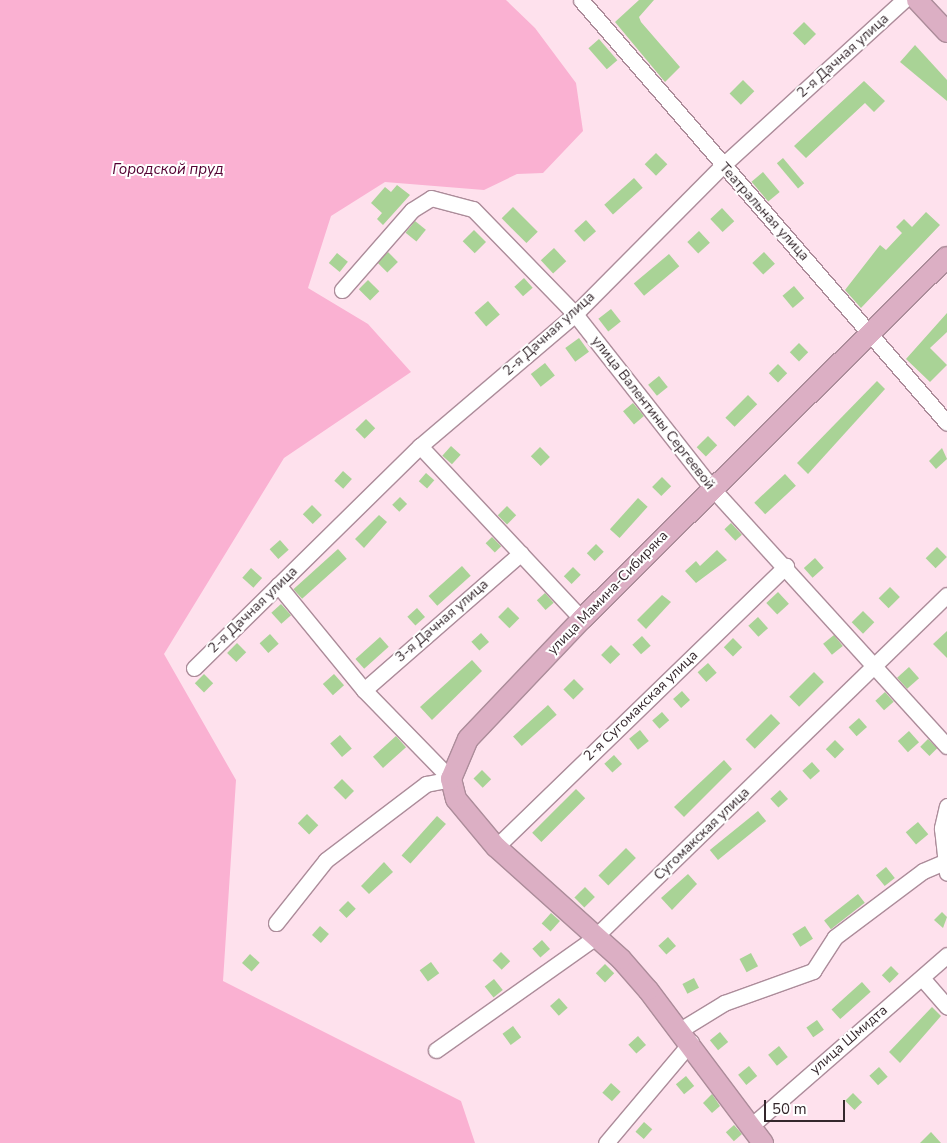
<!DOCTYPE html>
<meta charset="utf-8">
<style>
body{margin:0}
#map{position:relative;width:947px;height:1143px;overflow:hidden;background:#fee1ed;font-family:"Nunito Sans",sans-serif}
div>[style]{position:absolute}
.water>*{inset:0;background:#fab1d2}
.building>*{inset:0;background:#a9d396;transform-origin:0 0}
.roads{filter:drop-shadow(1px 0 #ac8c9a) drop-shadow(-1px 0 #ac8c9a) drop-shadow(0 1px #ac8c9a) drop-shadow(0 -1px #ac8c9a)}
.minor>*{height:15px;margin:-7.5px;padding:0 7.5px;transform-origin:7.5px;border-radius:7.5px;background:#fff}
.major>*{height:20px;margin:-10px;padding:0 10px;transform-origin:10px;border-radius:10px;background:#dcafc4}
span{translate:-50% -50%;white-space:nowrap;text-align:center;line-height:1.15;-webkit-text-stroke:4px #fff;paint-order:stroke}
.street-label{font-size:14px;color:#34272c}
.water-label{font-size:15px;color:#530032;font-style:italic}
.scale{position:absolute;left:764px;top:1100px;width:81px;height:22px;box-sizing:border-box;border:2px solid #34272c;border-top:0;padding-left:6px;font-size:15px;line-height:18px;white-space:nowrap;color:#34272c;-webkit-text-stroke:4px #fff;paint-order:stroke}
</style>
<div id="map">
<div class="water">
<div style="clip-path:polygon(0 0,506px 0,535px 28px,576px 83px,583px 131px,543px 173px,517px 174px,484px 190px,385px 182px,331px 216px,308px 288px,368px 324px,411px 372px,284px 458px,164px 654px,236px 780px,223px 981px,461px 1101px,475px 1143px,0 1143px)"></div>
</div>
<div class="building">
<div style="clip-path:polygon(639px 0,654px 0,639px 17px,641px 22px,680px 67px,665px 82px,615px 22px)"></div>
<div style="left:804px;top:22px;width:17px;height:16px;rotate:45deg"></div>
<div style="left:599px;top:39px;width:28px;height:14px;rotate:49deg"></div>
<div style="clip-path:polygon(915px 45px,947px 80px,947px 101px,900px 62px)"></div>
<div style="left:743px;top:80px;width:16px;height:19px;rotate:45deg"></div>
<div style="clip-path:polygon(864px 81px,885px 101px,874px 112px,865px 103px,806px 158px,794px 146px)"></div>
<div style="left:656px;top:153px;width:16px;height:16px;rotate:45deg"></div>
<div style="left:783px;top:158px;width:33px;height:8px;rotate:50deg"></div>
<div style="left:763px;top:172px;width:26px;height:15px;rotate:50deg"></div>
<div style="left:634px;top:178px;width:13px;height:40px;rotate:48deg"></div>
<div style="clip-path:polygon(397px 185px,410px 195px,383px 225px,377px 219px,382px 213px,371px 203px,385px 187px,391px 192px)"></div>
<div style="left:513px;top:207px;width:35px;height:16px;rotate:45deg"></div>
<div style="left:722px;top:208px;width:18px;height:16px;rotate:47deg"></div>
<div style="clip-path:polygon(926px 212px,940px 225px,861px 308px,845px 290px,880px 245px,886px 250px,902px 233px,896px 227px,904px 219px,912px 227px)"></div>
<div style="left:586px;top:220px;width:15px;height:16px;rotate:48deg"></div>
<div style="left:415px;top:221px;width:14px;height:15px;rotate:39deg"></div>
<div style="left:474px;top:230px;width:17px;height:16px;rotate:45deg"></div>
<div style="left:699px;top:231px;width:16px;height:16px;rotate:47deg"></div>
<div style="left:554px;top:248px;width:18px;height:18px;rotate:47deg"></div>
<div style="left:388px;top:252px;width:14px;height:15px;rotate:45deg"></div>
<div style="left:764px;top:252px;width:16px;height:16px;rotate:47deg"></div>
<div style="left:337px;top:253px;width:14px;height:13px;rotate:39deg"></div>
<div style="left:669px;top:254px;width:16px;height:46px;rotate:50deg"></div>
<div style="left:524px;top:278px;width:13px;height:13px;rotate:48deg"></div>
<div style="left:368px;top:280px;width:16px;height:13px;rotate:45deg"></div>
<div style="left:794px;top:286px;width:16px;height:15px;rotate:50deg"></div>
<div style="left:488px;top:301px;width:18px;height:18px;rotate:49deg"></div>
<div style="left:611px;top:309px;width:16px;height:16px;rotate:52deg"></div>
<div style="clip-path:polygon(947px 313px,947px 332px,930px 348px,947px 365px,930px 382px,906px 359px)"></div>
<div style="left:579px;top:338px;width:17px;height:17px;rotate:54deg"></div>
<div style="left:799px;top:343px;width:13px;height:13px;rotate:45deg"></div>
<div style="left:545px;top:363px;width:16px;height:18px;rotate:52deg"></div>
<div style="left:778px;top:364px;width:13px;height:13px;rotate:45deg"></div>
<div style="left:659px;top:376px;width:14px;height:14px;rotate:51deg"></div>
<div style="clip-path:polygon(877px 381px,885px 389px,808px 474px,797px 463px)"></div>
<div style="left:748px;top:395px;width:13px;height:32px;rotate:45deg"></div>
<div style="left:633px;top:403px;width:17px;height:13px;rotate:50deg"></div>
<div style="left:366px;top:419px;width:13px;height:15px;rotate:45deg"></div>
<div style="left:708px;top:436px;width:13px;height:16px;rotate:45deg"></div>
<div style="left:451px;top:446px;width:13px;height:13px;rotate:42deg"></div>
<div style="left:540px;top:447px;width:14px;height:13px;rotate:45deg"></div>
<div style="clip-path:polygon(942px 448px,947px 459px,936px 469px,929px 461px)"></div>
<div style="left:343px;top:471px;width:12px;height:13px;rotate:42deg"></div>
<div style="left:426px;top:473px;width:11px;height:11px;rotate:41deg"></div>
<div style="left:785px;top:474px;width:16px;height:42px;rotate:47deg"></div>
<div style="left:662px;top:477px;width:13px;height:14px;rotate:45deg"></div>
<div style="left:400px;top:497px;width:10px;height:11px;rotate:45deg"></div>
<div style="left:638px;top:498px;width:13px;height:42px;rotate:42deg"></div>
<div style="left:312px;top:505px;width:14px;height:13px;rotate:45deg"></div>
<div style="left:507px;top:506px;width:13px;height:13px;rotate:45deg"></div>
<div style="clip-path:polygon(379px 515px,387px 522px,364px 548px,355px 539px)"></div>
<div style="left:731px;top:523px;width:16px;height:9px;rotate:47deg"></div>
<div style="left:492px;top:537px;width:13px;height:9px;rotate:45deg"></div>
<div style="left:280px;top:540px;width:13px;height:14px;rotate:48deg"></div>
<div style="left:596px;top:544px;width:11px;height:13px;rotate:45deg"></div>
<div style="left:937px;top:547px;width:14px;height:16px;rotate:45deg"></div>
<div style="left:338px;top:549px;width:13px;height:60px;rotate:48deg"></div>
<div style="clip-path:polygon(717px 550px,727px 560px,696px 583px,685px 571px,696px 561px,700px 566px)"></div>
<div style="left:815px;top:558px;width:13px;height:15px;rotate:48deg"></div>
<div style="left:462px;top:566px;width:13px;height:45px;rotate:48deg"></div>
<div style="left:573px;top:567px;width:11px;height:13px;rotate:45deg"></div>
<div style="left:251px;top:568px;width:15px;height:13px;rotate:42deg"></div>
<div style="left:890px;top:587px;width:14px;height:16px;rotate:45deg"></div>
<div style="left:778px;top:592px;width:16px;height:16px;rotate:47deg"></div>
<div style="left:545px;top:593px;width:13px;height:11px;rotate:48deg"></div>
<div style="clip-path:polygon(662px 595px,671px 602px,646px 629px,637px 620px)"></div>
<div style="left:281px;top:604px;width:15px;height:13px;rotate:48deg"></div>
<div style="left:508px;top:607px;width:16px;height:14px;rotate:45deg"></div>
<div style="left:417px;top:608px;width:12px;height:13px;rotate:48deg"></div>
<div style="left:863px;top:611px;width:16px;height:16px;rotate:45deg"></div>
<div style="left:758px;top:617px;width:15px;height:13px;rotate:48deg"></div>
<div style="clip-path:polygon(947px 631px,947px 658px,933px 644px)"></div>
<div style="left:481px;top:633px;width:12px;height:13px;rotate:48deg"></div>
<div style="left:270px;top:634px;width:13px;height:14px;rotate:48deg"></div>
<div style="left:834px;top:635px;width:14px;height:14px;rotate:51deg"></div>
<div style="left:642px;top:636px;width:13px;height:13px;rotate:48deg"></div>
<div style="left:380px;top:637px;width:13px;height:33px;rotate:48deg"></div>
<div style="left:733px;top:638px;width:13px;height:13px;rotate:45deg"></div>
<div style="left:237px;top:643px;width:13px;height:14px;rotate:45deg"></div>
<div style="left:611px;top:645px;width:13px;height:14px;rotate:45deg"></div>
<div style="clip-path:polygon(472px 660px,482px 671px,432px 720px,420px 707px)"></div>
<div style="left:708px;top:663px;width:13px;height:14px;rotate:48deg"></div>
<div style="left:909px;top:667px;width:15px;height:16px;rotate:48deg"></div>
<div style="left:814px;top:672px;width:14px;height:35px;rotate:45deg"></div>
<div style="left:204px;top:674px;width:13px;height:13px;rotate:45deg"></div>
<div style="left:334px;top:674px;width:15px;height:15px;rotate:48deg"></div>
<div style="left:574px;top:679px;width:14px;height:15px;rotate:45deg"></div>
<div style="left:682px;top:691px;width:12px;height:12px;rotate:48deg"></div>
<div style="left:885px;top:692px;width:13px;height:13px;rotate:48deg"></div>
<div style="left:548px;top:705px;width:13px;height:47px;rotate:48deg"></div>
<div style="left:662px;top:712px;width:11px;height:13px;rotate:49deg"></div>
<div style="left:771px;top:714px;width:13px;height:36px;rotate:45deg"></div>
<div style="left:859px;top:718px;width:12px;height:14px;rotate:48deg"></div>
<div style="left:640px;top:730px;width:14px;height:14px;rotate:51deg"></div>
<div style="left:909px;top:731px;width:15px;height:15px;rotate:48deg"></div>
<div style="left:340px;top:735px;width:18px;height:13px;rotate:49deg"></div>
<div style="left:396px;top:736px;width:15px;height:31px;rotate:48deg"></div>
<div style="left:928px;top:739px;width:13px;height:11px;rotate:45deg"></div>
<div style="left:835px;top:740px;width:13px;height:13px;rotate:45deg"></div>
<div style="left:614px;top:755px;width:12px;height:13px;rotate:48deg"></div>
<div style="clip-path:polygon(724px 760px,732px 769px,684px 817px,674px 807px)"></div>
<div style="left:812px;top:762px;width:12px;height:13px;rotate:48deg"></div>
<div style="left:482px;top:770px;width:13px;height:12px;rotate:45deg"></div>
<div style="left:342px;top:779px;width:17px;height:12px;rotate:45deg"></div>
<div style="left:576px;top:789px;width:13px;height:62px;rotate:45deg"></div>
<div style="left:780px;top:790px;width:12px;height:13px;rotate:48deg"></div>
<div style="left:758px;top:811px;width:13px;height:62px;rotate:51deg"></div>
<div style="left:307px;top:814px;width:16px;height:13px;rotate:45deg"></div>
<div style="left:437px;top:816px;width:12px;height:53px;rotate:42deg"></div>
<div style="left:918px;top:822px;width:16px;height:16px;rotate:50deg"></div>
<div style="left:626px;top:848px;width:14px;height:39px;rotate:45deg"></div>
<div style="clip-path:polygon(384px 862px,393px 872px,369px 894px,361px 886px)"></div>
<div style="left:886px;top:867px;width:14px;height:13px;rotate:51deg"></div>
<div style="clip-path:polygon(688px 874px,697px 884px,672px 910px,661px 898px)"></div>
<div style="left:585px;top:887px;width:14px;height:15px;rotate:45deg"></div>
<div style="left:858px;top:894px;width:11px;height:43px;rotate:52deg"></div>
<div style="left:348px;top:901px;width:11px;height:13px;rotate:45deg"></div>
<div style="clip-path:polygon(942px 912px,947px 917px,943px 928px,934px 920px)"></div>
<div style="left:551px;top:913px;width:12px;height:14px;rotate:42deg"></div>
<div style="left:320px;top:926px;width:12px;height:12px;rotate:42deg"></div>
<div style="left:805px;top:926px;width:15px;height:15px;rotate:58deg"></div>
<div style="left:668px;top:937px;width:12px;height:13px;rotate:48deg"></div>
<div style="left:542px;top:940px;width:12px;height:13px;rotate:48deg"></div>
<div style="left:501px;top:952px;width:13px;height:12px;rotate:45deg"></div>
<div style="left:751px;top:953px;width:15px;height:13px;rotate:62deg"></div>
<div style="left:250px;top:954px;width:13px;height:12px;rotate:42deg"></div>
<div style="left:431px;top:962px;width:14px;height:14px;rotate:54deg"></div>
<div style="left:605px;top:964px;width:13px;height:13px;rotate:45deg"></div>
<div style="left:891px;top:966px;width:11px;height:13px;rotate:45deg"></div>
<div style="left:694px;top:978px;width:11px;height:13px;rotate:63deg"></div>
<div style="left:494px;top:979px;width:14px;height:12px;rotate:51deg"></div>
<div style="left:862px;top:982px;width:13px;height:41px;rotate:48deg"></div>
<div style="left:559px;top:998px;width:13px;height:12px;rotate:48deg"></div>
<div style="clip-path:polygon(932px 1007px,941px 1016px,900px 1063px,889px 1052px)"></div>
<div style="left:817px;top:1020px;width:12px;height:13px;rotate:55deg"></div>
<div style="left:513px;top:1026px;width:14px;height:13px;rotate:54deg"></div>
<div style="left:720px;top:1032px;width:13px;height:13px;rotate:51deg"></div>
<div style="left:638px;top:1036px;width:12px;height:13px;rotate:48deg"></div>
<div style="left:779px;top:1046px;width:14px;height:14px;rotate:51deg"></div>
<div style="left:749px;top:1066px;width:13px;height:14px;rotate:51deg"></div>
<div style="left:879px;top:1067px;width:13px;height:13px;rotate:48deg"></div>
<div style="left:686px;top:1076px;width:13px;height:13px;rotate:51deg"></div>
<div style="left:611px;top:1083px;width:13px;height:13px;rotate:42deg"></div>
<div style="left:853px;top:1093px;width:13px;height:11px;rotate:45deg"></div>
<div style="clip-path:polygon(712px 1094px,720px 1106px,712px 1113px,703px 1103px)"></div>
<div style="left:644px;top:1122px;width:11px;height:13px;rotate:41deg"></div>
<div style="left:734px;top:1125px;width:12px;height:11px;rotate:48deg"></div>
<div style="clip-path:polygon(931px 1132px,941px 1143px,920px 1143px)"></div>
</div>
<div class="roads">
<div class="minor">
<div style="left:581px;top:0;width:559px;rotate:49.13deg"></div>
<div style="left:342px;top:290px;width:106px;rotate:-48.8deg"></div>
<div style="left:412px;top:210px;width:22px;rotate:-32deg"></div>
<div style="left:431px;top:198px;width:43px;rotate:14.7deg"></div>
<div style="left:473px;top:209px;width:146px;rotate:45.8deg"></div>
<div style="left:575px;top:314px;width:221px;rotate:51.8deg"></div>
<div style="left:712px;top:488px;width:349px;rotate:47.7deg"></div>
<div style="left:420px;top:446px;width:237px;rotate:46.9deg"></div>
<div style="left:278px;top:585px;width:136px;rotate:50.7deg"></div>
<div style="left:364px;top:690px;width:124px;rotate:45.7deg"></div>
<div style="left:194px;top:668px;width:317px;rotate:-44.5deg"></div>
<div style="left:420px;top:446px;width:204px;rotate:-40.4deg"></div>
<div style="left:575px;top:314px;width:209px;rotate:-45.2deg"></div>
<div style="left:722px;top:166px;width:246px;rotate:-42.4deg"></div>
<div style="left:364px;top:690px;width:208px;rotate:-41.1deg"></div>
<div style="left:947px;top:806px;width:23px;rotate:103deg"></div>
<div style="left:942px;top:828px;width:45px;rotate:83.7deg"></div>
<div style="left:496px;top:847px;width:404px;rotate:-44.1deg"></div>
<div style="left:276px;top:923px;width:80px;rotate:-51.6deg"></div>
<div style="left:326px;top:860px;width:126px;rotate:-37.2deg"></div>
<div style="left:426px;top:784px;width:25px;rotate:-11deg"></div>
<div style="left:922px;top:978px;width:38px;rotate:49deg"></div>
<div style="left:680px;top:1030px;width:52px;rotate:-31.5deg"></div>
<div style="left:724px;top:1003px;width:95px;rotate:-19.8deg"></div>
<div style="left:813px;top:971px;width:40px;rotate:-57.1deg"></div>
<div style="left:835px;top:937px;width:110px;rotate:-36.9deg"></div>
<div style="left:923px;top:871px;width:23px;rotate:-23deg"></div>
<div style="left:436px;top:1050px;width:194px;rotate:-35.3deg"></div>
<div style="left:594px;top:938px;width:492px;rotate:-44.2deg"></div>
<div style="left:751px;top:1126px;width:260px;rotate:-41.1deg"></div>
<div style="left:606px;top:1143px;width:132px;rotate:-49.9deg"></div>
</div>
<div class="major">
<div style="left:917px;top:0;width:44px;rotate:46.8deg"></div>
<div style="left:763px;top:1143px;width:191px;rotate:-126.9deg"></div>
<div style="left:648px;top:990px;width:41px;rotate:-131.1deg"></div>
<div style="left:621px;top:959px;width:168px;rotate:-138.1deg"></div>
<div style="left:496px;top:847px;width:62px;rotate:-129.8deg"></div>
<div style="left:456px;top:799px;width:21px;rotate:-104deg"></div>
<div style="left:451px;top:779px;width:43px;rotate:-67deg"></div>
<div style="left:468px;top:739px;width:166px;rotate:-46.5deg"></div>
<div style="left:582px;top:619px;width:514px;rotate:-44.76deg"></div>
</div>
</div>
<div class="street-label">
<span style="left:843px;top:56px;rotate:-42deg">2-я Дачная улица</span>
<span style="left:764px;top:212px;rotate:48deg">Театральная улица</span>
<span style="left:549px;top:334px;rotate:-42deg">2-я Дачная улица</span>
<span style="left:653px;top:413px;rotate:52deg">улица Валентины Сергеевой</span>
<span style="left:608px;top:593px;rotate:-46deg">улица Мамина-Сибиряка</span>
<span style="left:253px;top:610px;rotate:-44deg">2-я Дачная улица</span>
<span style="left:442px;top:621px;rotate:-41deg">3-я Дачная улица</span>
<span style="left:641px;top:706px;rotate:-44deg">2-я Сугомакская улица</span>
<span style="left:702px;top:834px;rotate:-44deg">Сугомакская улица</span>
<span style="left:849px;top:1040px;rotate:-41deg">улица Шмидта</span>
</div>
<div class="water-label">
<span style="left:168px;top:170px">Городской пруд</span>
</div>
<div class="scale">50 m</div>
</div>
